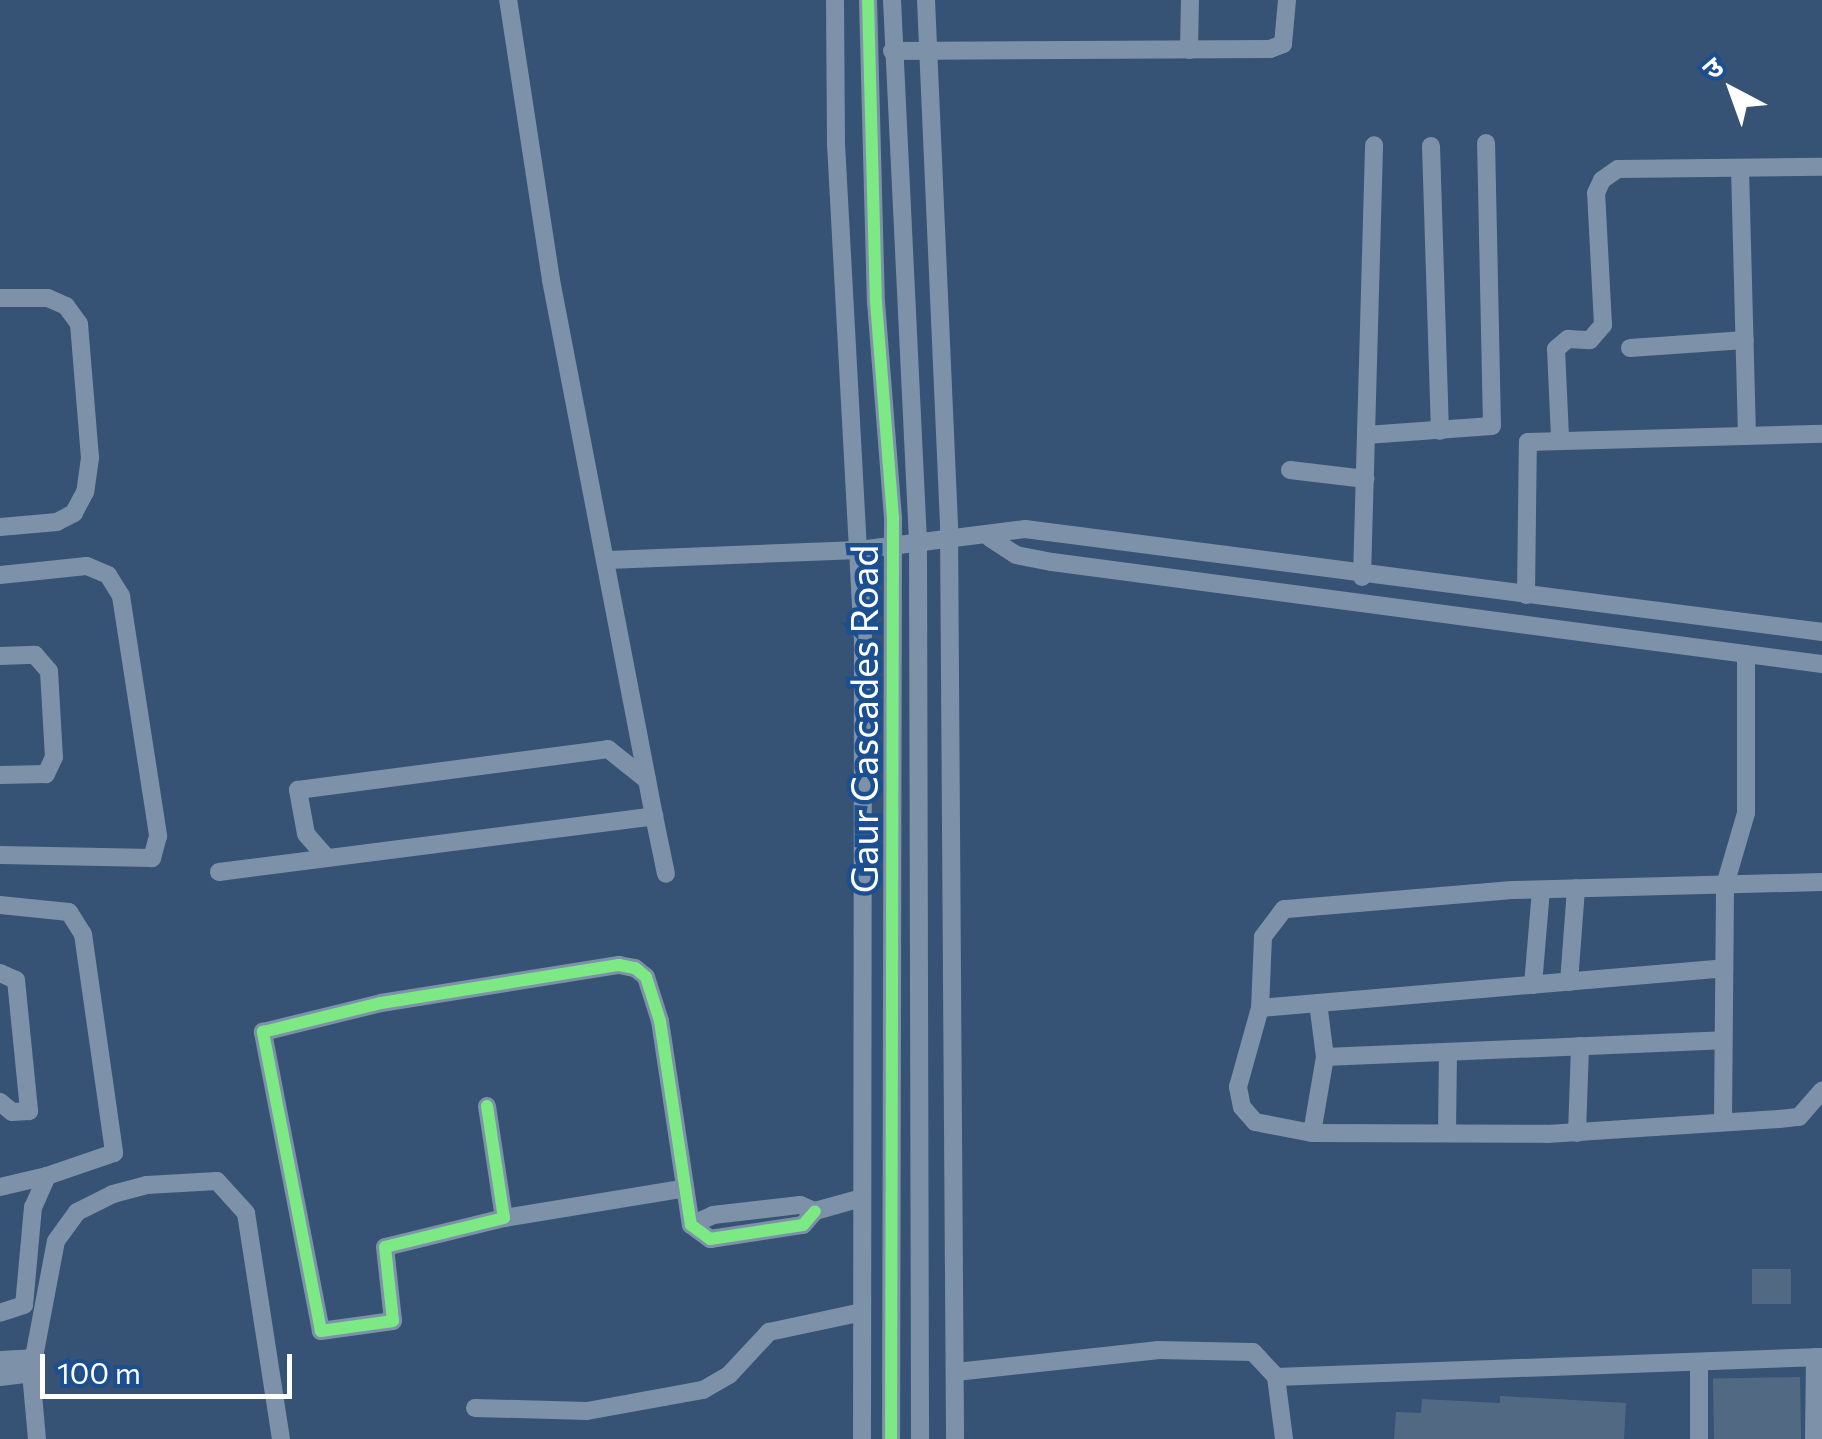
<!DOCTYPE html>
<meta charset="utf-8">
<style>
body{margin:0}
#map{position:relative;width:1822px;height:1439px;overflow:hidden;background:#365274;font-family:Commissioner,"Noto Sans Devanagari",sans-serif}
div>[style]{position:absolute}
.building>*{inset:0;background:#526984;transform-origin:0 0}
.minor>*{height:18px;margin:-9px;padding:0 9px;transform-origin:9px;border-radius:9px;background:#7d92a8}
.cycleway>*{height:12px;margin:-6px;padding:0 6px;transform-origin:6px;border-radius:6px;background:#7ce984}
span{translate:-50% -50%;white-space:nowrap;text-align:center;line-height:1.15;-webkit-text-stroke:9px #1b4f8f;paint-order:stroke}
.street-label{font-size:38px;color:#fff}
.north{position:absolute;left:1682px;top:40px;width:100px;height:100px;-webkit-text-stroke:8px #1b4f8f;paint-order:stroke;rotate:319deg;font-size:28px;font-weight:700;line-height:40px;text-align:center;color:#fff}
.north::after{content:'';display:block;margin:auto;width:35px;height:45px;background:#fff;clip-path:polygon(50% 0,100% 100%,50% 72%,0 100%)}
.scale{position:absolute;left:40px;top:1354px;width:252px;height:45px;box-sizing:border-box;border:5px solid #fff;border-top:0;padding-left:12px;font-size:30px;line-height:35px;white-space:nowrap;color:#fff;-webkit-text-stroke:8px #1b4f8f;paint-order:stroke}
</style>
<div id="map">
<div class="building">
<div style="left:1752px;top:1269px;width:39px;height:35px"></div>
<div style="left:1800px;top:1377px;width:62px;height:87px;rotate:89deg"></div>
<div style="clip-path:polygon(1500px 1396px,1626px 1403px,1624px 1439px,1394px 1439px,1396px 1412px,1421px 1413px,1422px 1399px,1500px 1403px)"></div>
</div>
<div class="minor">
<div style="left:835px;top:0;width:144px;rotate:89.6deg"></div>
<div style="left:836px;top:144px;width:494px;rotate:86.9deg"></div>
<div style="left:863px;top:637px;width:802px;rotate:90.07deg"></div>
<div style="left:868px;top:0;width:302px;rotate:88.5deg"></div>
<div style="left:876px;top:302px;width:217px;rotate:85.5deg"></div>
<div style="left:893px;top:518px;width:921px;rotate:90.12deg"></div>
<div style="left:892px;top:0;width:543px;rotate:87.25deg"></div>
<div style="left:918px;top:542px;width:897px;rotate:89.87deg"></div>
<div style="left:926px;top:0;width:526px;rotate:87.49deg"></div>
<div style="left:949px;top:525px;width:914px;rotate:89.62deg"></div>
<div style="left:1189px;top:50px;width:50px;rotate:-88.9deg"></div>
<div style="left:892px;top:51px;width:378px;rotate:-0.3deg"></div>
<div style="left:1270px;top:49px;width:14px;rotate:-21deg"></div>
<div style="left:1283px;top:44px;width:44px;rotate:-84.8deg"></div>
<div style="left:1431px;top:146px;width:285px;rotate:88.2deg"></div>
<div style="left:1740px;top:168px;width:267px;rotate:88.5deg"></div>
<div style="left:0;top:298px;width:48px"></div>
<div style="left:48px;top:298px;width:20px;rotate:24deg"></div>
<div style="left:66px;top:306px;width:22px;rotate:54deg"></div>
<div style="left:79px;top:324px;width:134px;rotate:85.3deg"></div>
<div style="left:90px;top:458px;width:34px;rotate:98deg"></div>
<div style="left:85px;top:492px;width:24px;rotate:118deg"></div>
<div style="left:74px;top:513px;width:19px;rotate:152deg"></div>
<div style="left:57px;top:522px;width:57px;rotate:175deg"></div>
<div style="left:1630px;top:348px;width:115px;rotate:-4deg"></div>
<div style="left:1366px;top:435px;width:126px;rotate:-4.1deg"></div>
<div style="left:1492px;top:426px;width:283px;rotate:-91.2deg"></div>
<div style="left:1560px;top:437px;width:88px;rotate:-92.6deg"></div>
<div style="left:1556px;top:349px;width:16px;rotate:-40deg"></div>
<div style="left:1568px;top:339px;width:22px;rotate:3deg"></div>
<div style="left:1590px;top:340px;width:20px;rotate:-49deg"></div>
<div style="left:1603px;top:325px;width:132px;rotate:-93deg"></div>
<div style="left:1596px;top:193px;width:14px;rotate:-65deg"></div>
<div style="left:1602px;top:180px;width:19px;rotate:-35deg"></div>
<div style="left:1618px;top:169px;width:204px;rotate:-0.6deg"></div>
<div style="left:1290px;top:470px;width:76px;rotate:6.8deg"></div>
<div style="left:990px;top:538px;width:31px;rotate:33deg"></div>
<div style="left:1016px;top:555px;width:37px;rotate:11deg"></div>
<div style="left:1052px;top:562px;width:777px;rotate:7.55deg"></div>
<div style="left:608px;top:560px;width:251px;rotate:-2.3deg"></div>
<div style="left:859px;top:550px;width:167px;rotate:-7.2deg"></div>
<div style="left:1025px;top:529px;width:804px;rotate:7.36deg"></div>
<div style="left:0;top:575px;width:87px;rotate:-5.9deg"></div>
<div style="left:87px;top:566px;width:23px;rotate:23deg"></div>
<div style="left:108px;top:575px;width:25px;rotate:58deg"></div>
<div style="left:121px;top:596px;width:243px;rotate:81.2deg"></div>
<div style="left:158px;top:836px;width:23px;rotate:105deg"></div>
<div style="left:152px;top:858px;width:152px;rotate:-178.9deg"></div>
<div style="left:1362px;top:577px;width:432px;rotate:-88.4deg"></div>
<div style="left:1526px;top:595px;width:153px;rotate:-89.3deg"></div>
<div style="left:1528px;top:442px;width:294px;rotate:-1.6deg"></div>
<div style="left:0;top:656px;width:35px;rotate:-2deg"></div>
<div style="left:35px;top:655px;width:21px;rotate:49deg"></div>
<div style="left:49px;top:671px;width:86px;rotate:86.7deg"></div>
<div style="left:54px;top:757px;width:19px;rotate:115deg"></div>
<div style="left:46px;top:774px;width:46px;rotate:178.8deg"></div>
<div style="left:654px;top:816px;width:59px;rotate:78.3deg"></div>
<div style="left:326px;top:857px;width:30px;rotate:-131deg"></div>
<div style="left:306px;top:834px;width:45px;rotate:-100.3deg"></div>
<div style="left:298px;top:790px;width:313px;rotate:-7.5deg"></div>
<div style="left:608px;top:749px;width:50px;rotate:38.5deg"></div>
<div style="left:219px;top:872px;width:439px;rotate:-7.3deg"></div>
<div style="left:654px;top:816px;width:546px;rotate:-100.88deg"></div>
<div style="left:551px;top:280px;width:283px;rotate:-98.7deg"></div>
<div style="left:1822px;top:882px;width:310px;rotate:178.5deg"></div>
<div style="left:1512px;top:890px;width:229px;rotate:175.2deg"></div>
<div style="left:1284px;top:909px;width:35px;rotate:127deg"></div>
<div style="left:1263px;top:937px;width:71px;rotate:92.4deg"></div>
<div style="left:1260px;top:1008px;width:82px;rotate:105.6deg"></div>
<div style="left:1238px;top:1087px;width:20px;rotate:79deg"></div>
<div style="left:1242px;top:1107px;width:20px;rotate:49deg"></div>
<div style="left:1255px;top:1122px;width:58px;rotate:10.9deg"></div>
<div style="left:1312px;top:1133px;width:235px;rotate:0.2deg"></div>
<div style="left:1547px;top:1134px;width:232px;rotate:-3.7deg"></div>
<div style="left:1779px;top:1119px;width:20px;rotate:-6deg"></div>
<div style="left:1799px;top:1117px;width:35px;rotate:-49deg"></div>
<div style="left:0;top:905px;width:69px;rotate:5.8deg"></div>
<div style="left:69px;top:912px;width:26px;rotate:58deg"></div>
<div style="left:83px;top:934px;width:221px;rotate:81.9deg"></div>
<div style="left:114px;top:1153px;width:71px;rotate:161.1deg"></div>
<div style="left:0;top:973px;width:17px;rotate:24deg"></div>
<div style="left:16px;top:980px;width:132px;rotate:84.3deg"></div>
<div style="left:29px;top:1111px;width:17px;rotate:177deg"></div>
<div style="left:12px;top:1112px;width:16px;rotate:-140deg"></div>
<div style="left:1569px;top:982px;width:94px;rotate:-85.7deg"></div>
<div style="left:1533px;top:985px;width:95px;rotate:-85.2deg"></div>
<div style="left:1318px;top:1003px;width:54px;rotate:82.6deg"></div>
<div style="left:1325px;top:1057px;width:398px;rotate:-2.4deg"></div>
<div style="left:1260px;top:1008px;width:466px;rotate:-4.9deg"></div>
<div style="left:487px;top:1106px;width:113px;rotate:81.4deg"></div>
<div style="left:504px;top:1218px;width:122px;rotate:166.3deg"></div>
<div style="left:385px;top:1247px;width:74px;rotate:83.8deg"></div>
<div style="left:393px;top:1321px;width:73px;rotate:172.1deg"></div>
<div style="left:321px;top:1331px;width:305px;rotate:-101deg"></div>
<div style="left:263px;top:1032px;width:122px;rotate:-13.8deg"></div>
<div style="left:381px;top:1003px;width:241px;rotate:-9.1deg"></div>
<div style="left:619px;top:965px;width:16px;rotate:11deg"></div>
<div style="left:635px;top:968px;width:14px;rotate:39deg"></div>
<div style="left:646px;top:977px;width:46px;rotate:72.3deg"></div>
<div style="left:660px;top:1021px;width:206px;rotate:81.4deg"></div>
<div style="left:691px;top:1225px;width:24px;rotate:36deg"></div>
<div style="left:710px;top:1239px;width:94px;rotate:-8.6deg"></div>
<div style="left:803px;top:1225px;width:18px;rotate:-49deg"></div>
<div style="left:1723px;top:1121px;width:236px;rotate:-89.5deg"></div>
<div style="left:1725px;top:885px;width:75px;rotate:-73.7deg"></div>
<div style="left:1746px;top:813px;width:159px;rotate:-90deg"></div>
<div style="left:1312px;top:1133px;width:77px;rotate:-80.3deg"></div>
<div style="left:1447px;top:1133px;width:81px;rotate:-89.3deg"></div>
<div style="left:1577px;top:1133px;width:87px;rotate:-88deg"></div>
<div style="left:0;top:1187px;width:48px;rotate:-13.2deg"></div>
<div style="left:47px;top:1176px;width:34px;rotate:114deg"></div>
<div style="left:33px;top:1207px;width:98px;rotate:95.2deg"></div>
<div style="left:24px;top:1305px;width:25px;rotate:162deg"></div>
<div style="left:504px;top:1218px;width:180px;rotate:-9.3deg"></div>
<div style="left:691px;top:1225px;width:24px;rotate:-24deg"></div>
<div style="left:713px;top:1215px;width:88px;rotate:-6.6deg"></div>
<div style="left:800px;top:1205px;width:16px;rotate:22deg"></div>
<div style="left:815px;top:1211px;width:49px;rotate:-15.5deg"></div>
<div style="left:0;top:1360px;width:33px;rotate:-3deg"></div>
<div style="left:956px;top:1372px;width:202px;rotate:-6.2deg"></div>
<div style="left:1157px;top:1350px;width:96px;rotate:1.2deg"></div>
<div style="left:1253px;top:1352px;width:34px;rotate:47deg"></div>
<div style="left:1276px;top:1377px;width:63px;rotate:82.6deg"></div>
<div style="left:0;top:1377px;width:31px;rotate:-7deg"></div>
<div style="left:1276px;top:1377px;width:546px;rotate:-2.1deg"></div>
<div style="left:475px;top:1408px;width:112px;rotate:1.5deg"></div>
<div style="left:587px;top:1411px;width:118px;rotate:-10.3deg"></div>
<div style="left:703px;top:1390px;width:30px;rotate:-30deg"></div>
<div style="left:729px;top:1375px;width:59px;rotate:-47.1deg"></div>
<div style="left:769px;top:1332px;width:95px;rotate:-12.1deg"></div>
<div style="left:37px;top:1439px;width:66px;rotate:-95.2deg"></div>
<div style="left:31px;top:1373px;width:134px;rotate:-79.3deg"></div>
<div style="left:56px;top:1241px;width:36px;rotate:-54deg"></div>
<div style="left:77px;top:1212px;width:40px;rotate:-26.6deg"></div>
<div style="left:113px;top:1194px;width:35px;rotate:-15deg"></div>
<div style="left:147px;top:1185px;width:70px;rotate:-3.3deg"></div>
<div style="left:217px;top:1181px;width:43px;rotate:47.8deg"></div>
<div style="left:246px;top:1213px;width:229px;rotate:81.2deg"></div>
<div style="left:1699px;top:1439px;width:77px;rotate:-90deg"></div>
<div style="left:1814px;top:1439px;width:82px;rotate:-89.3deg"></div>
</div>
<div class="cycleway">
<div style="left:868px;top:0;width:302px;rotate:88.5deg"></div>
<div style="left:876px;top:302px;width:217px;rotate:85.5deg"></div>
<div style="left:893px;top:518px;width:921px;rotate:90.12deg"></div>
<div style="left:487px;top:1106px;width:113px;rotate:81.4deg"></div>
<div style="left:504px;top:1218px;width:122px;rotate:166.3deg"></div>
<div style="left:385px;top:1247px;width:74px;rotate:83.8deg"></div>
<div style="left:393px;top:1321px;width:73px;rotate:172.1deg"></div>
<div style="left:321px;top:1331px;width:305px;rotate:-101deg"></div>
<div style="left:263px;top:1032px;width:122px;rotate:-13.8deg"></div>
<div style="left:381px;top:1003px;width:241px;rotate:-9.1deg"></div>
<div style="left:619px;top:965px;width:16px;rotate:11deg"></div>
<div style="left:635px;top:968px;width:14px;rotate:39deg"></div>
<div style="left:646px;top:977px;width:46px;rotate:72.3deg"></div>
<div style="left:660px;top:1021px;width:206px;rotate:81.4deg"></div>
<div style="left:691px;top:1225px;width:24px;rotate:36deg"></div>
<div style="left:710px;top:1239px;width:94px;rotate:-8.6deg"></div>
<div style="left:803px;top:1225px;width:18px;rotate:-49deg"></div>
</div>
<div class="street-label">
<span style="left:863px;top:719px;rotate:-90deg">Gaur Cascades Road</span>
</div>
<div class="north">उ</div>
<div class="scale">100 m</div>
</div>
